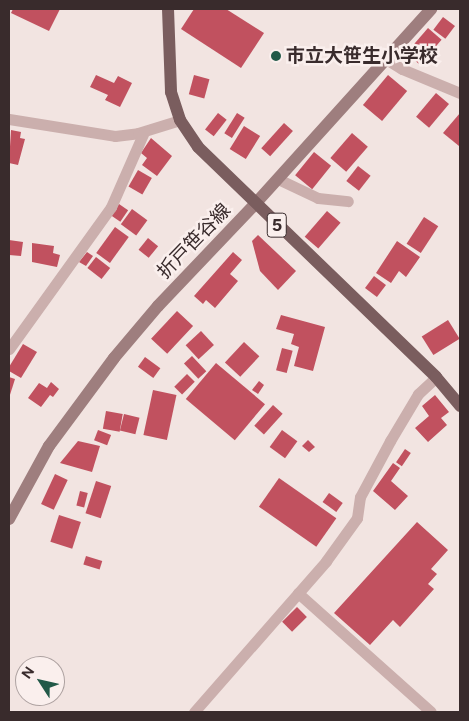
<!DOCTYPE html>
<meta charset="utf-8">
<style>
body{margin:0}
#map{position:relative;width:469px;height:721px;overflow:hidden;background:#f2e4e1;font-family:Figtree,"Noto Sans JP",sans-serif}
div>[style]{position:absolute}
.building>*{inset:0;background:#c1515f;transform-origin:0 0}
.street>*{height:11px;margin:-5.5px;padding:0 5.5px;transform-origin:5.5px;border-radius:5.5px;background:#cbafad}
.secondary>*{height:12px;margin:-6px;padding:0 6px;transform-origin:6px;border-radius:6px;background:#9e7e7e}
.primary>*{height:12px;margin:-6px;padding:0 6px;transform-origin:6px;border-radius:6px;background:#7a5d5e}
.dots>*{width:14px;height:14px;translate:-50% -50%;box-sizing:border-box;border:2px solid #faefed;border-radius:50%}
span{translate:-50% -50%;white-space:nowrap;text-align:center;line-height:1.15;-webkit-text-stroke:5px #faefed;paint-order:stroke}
.shield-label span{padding:1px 4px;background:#faefed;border:1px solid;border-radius:4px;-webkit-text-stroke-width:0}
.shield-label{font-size:18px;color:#392b2c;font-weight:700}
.poi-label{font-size:19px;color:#392b2c;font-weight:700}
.left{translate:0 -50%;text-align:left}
.street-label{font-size:19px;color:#392b2c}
.frame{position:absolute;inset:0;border:10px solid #392b2c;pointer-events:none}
.north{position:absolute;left:15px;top:656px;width:50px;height:50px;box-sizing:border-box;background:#faefed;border:1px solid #ada1a0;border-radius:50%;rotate:305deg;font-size:14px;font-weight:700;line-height:20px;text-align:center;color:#392b2c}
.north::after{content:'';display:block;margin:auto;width:18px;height:22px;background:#225948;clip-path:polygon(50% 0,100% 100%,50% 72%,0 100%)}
</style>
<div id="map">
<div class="building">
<div style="clip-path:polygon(13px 9px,60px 9px,49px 31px,11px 13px)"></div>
<div style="clip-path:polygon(194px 9px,226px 9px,264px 33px,241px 68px,181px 29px)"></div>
<div style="left:443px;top:17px;width:15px;height:16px;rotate:37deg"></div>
<div style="left:428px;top:28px;width:18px;height:33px;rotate:41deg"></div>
<div style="clip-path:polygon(96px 75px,114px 83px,118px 76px,132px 83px,120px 107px,105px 100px,108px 95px,90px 87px)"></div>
<div style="left:194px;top:75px;width:16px;height:20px;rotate:15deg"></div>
<div style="left:388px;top:75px;width:25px;height:39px;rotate:40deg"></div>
<div style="left:436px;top:93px;width:17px;height:31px;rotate:40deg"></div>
<div style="left:218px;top:113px;width:11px;height:21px;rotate:38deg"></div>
<div style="left:237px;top:113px;width:9px;height:24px;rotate:32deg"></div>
<div style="clip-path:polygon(460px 113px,460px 144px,459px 146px,443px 133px)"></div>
<div style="left:284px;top:123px;width:12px;height:34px;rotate:42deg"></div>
<div style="left:244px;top:126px;width:19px;height:27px;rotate:32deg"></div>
<div style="clip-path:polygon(11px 130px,21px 132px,20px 138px,25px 139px,18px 165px,9px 163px)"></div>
<div style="left:352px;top:133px;width:21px;height:33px;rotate:41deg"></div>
<div style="clip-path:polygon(151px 138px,172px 156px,157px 176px,142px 165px,147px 158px,141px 153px)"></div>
<div style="left:314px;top:152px;width:22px;height:30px;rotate:39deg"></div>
<div style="left:358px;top:166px;width:16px;height:19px;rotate:38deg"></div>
<div style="left:138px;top:170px;width:16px;height:19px;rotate:30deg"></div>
<div style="left:119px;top:204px;width:11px;height:14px;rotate:34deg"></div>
<div style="left:132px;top:209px;width:19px;height:19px;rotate:36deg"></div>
<div style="left:327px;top:211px;width:18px;height:34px;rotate:41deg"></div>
<div style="left:424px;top:217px;width:17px;height:32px;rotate:33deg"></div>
<div style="left:115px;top:227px;width:17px;height:32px;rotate:36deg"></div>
<div style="clip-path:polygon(258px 235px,296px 271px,278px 290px,260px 271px,252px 241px)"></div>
<div style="left:148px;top:238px;width:13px;height:15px;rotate:39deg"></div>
<div style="clip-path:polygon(9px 240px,23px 242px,21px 256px,9px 255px)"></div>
<div style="clip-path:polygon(397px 241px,420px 257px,406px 277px,399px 271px,391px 283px,376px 273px)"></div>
<div style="clip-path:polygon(32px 243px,54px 246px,53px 253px,60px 255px,57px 267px,32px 262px)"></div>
<div style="clip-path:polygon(87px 252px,93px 256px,86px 266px,79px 262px)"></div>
<div style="clip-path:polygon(233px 252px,242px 260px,230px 274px,238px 281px,215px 308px,206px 300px,203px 304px,194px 296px)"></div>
<div style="left:96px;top:257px;width:18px;height:14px;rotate:38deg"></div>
<div style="left:374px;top:276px;width:15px;height:15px;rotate:37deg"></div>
<div style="left:177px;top:311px;width:22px;height:38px;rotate:43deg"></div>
<div style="clip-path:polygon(281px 315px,325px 327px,313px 371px,294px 366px,299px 347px,291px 344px,294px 334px,276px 329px)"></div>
<div style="left:448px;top:320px;width:22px;height:31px;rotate:58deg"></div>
<div style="left:201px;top:331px;width:19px;height:21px;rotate:47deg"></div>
<div style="left:244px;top:342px;width:21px;height:28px;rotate:43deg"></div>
<div style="clip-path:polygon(23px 344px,37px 352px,21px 378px,9px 371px,9px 367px)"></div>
<div style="left:282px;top:348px;width:11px;height:23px;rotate:15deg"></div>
<div style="left:192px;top:356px;width:21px;height:11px;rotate:47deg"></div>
<div style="left:145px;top:357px;width:19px;height:12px;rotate:36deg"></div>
<div style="left:216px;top:363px;width:64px;height:47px;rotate:40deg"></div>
<div style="left:187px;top:374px;width:11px;height:18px;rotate:45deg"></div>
<div style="clip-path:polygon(9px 377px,15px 379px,9px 398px)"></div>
<div style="clip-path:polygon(259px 381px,264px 385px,258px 394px,252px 390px)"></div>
<div style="clip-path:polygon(51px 382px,59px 389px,53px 397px,50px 395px,41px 407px,28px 398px,39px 383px,47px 388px)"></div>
<div style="left:153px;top:390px;width:24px;height:46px;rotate:12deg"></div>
<div style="clip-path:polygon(435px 395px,449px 412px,441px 418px,447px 425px,428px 442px,415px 428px,429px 416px,422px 406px)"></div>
<div style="left:273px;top:405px;width:13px;height:28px;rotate:42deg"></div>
<div style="left:106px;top:411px;width:17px;height:18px;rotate:10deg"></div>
<div style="left:124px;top:414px;width:16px;height:17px;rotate:14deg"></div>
<div style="left:98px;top:430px;width:14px;height:11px;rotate:21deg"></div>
<div style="left:282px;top:430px;width:19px;height:21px;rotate:36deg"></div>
<div style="clip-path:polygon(308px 440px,315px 447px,309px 452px,302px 446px)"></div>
<div style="clip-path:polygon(78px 441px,100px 446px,92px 472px,60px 463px)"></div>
<div style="left:405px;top:449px;width:7px;height:16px;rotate:34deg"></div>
<div style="clip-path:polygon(393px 463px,400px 468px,391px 481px,408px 496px,395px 510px,373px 491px)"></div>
<div style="left:55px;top:474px;width:14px;height:33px;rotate:25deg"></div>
<div style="left:279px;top:478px;width:70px;height:35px;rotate:35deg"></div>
<div style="left:96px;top:481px;width:16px;height:34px;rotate:18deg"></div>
<div style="left:80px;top:491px;width:8px;height:15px;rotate:14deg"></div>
<div style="left:329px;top:493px;width:17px;height:11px;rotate:36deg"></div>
<div style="left:59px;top:515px;width:23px;height:28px;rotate:18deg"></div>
<div style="clip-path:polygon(417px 522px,448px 550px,431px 569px,437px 574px,428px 584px,434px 589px,400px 627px,393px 620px,370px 645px,334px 613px)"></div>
<div style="left:86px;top:556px;width:17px;height:9px;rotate:17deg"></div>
<div style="left:297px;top:607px;width:14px;height:21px;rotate:45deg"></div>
</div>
<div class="street">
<div style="left:386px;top:59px;width:19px;rotate:32deg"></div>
<div style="left:402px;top:69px;width:63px;rotate:22.5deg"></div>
<div style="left:9px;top:119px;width:107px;rotate:9.1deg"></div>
<div style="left:115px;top:136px;width:23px;rotate:-7deg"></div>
<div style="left:138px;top:133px;width:44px;rotate:-17.2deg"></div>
<div style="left:278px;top:179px;width:44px;rotate:25.4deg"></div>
<div style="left:318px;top:198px;width:30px;rotate:6deg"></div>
<div style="left:9px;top:349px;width:175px;rotate:-54.3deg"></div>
<div style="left:111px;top:207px;width:82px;rotate:-66.3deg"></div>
<div style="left:298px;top:593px;width:178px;rotate:41.8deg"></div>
<div style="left:194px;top:712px;width:201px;rotate:-48.8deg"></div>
<div style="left:326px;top:561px;width:53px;rotate:-54.2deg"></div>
<div style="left:357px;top:518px;width:21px;rotate:-82deg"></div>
<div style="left:360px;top:497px;width:64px;rotate:-61.8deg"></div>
<div style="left:390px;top:441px;width:55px;rotate:-59.2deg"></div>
<div style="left:418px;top:394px;width:25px;rotate:-43deg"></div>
</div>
<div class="secondary">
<div style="left:9px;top:519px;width:83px;rotate:-61.3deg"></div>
<div style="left:49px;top:446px;width:109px;rotate:-53.5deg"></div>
<div style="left:114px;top:358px;width:68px;rotate:-49.8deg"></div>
<div style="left:158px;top:306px;width:141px;rotate:-46.4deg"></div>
<div style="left:255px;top:204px;width:263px;rotate:-47.9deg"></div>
</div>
<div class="primary">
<div style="left:168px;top:9px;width:83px;rotate:87.9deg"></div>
<div style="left:171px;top:92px;width:29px;rotate:72deg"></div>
<div style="left:180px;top:120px;width:32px;rotate:56deg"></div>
<div style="left:198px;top:147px;width:331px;rotate:44deg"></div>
<div style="left:436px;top:377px;width:38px;rotate:50deg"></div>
</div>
<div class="dots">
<div style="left:276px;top:56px;background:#225948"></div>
</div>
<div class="shield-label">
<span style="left:277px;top:225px">5</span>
</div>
<div class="poi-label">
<span class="left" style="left:286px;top:56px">市立大笹生小学校</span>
</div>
<div class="street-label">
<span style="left:194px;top:241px;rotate:-46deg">折戸笹谷線</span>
</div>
<div class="frame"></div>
<div class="north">N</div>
</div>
